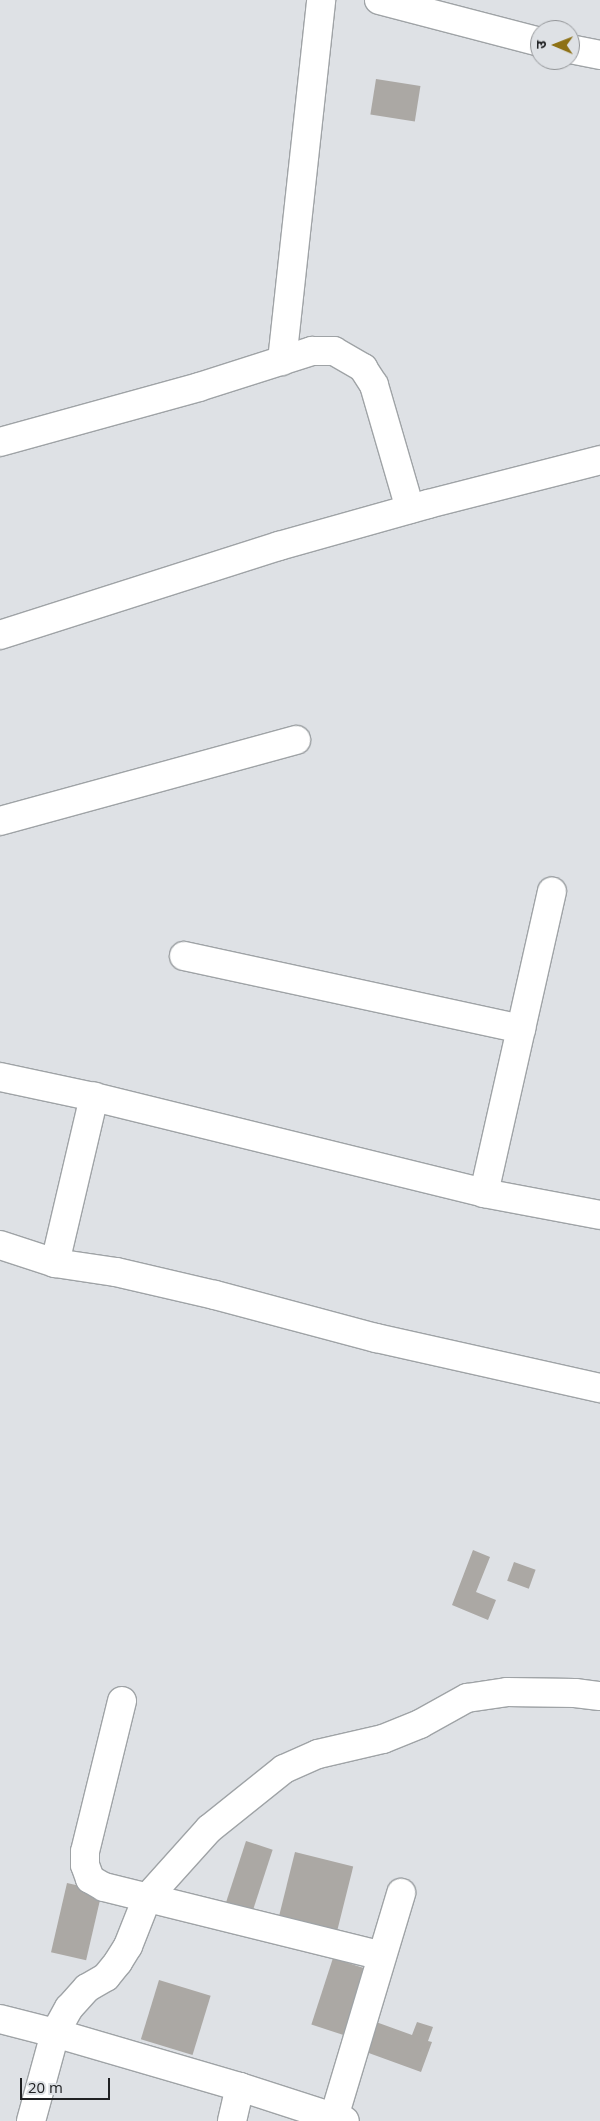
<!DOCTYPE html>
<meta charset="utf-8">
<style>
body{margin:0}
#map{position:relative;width:600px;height:2121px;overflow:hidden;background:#dee1e5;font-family:"Open Sans","Noto Sans Devanagari",sans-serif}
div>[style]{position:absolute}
.building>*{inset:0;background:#aba8a4;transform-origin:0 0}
.roads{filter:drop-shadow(1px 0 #9fa3a6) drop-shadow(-1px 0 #9fa3a6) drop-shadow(0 1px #9fa3a6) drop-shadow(0 -1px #9fa3a6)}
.minor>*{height:28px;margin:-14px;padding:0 14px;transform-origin:14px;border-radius:14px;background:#fff}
span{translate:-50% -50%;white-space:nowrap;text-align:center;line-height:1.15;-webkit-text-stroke:4px #dee1e5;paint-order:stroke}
.north{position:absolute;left:530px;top:20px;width:50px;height:50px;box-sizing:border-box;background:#dee1e5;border:1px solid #929497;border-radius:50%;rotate:271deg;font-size:14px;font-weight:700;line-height:20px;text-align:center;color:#202123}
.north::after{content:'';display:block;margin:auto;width:18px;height:22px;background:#8e7115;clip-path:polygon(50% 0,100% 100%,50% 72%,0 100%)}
.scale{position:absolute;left:20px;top:2078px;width:90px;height:22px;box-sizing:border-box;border:2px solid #202123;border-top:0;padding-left:6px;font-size:15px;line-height:18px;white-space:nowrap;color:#202123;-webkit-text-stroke:4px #dee1e5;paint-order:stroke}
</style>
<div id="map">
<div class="building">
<div style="left:376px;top:79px;width:45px;height:36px;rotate:9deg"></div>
<div style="clip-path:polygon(473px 1550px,490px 1557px,476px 1592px,496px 1600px,488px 1620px,452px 1605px)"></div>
<div style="left:514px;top:1562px;width:23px;height:20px;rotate:20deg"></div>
<div style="left:246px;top:1841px;width:28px;height:65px;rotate:18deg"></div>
<div style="left:295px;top:1852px;width:60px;height:70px;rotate:14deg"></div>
<div style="left:67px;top:1883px;width:36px;height:71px;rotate:13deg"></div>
<div style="left:333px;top:1958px;width:45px;height:70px;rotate:18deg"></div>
<div style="left:159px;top:1980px;width:54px;height:62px;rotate:17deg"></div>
<div style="clip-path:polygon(376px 2022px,412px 2035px,417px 2022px,433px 2027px,428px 2041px,432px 2042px,421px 2072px,366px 2052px)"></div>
</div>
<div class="roads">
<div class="minor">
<div style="left:379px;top:0;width:166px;rotate:14.6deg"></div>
<div style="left:570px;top:49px;width:31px;rotate:11deg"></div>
<div style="left:282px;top:361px;width:363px;rotate:-83.8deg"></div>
<div style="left:0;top:442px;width:206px;rotate:-15.4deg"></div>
<div style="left:199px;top:387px;width:119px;rotate:-17.7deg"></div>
<div style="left:312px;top:351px;width:22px"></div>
<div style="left:334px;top:351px;width:34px;rotate:30deg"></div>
<div style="left:363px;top:368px;width:20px;rotate:57deg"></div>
<div style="left:374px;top:385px;width:129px;rotate:73.8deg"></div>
<div style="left:0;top:635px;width:293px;rotate:-17.7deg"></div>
<div style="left:279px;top:546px;width:155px;rotate:-15.7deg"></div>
<div style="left:428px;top:504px;width:178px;rotate:-14.3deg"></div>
<div style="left:0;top:821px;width:307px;rotate:-15.3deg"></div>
<div style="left:184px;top:956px;width:345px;rotate:12.2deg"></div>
<div style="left:0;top:1077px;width:96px;rotate:12deg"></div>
<div style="left:94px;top:1097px;width:402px;rotate:13.8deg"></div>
<div style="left:484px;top:1193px;width:118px;rotate:10.7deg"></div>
<div style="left:484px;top:1193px;width:309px;rotate:-77.3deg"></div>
<div style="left:0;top:1245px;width:58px;rotate:18.1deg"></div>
<div style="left:55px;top:1263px;width:62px;rotate:8.4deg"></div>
<div style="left:116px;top:1272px;width:102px;rotate:13.1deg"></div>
<div style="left:215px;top:1295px;width:167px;rotate:15deg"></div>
<div style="left:376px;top:1338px;width:230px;rotate:12.6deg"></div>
<div style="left:55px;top:1263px;width:171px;rotate:-76.8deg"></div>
<div style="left:122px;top:1701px;width:155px;rotate:103.8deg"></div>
<div style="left:85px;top:1852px;width:13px;rotate:90deg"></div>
<div style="left:85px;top:1865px;width:15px;rotate:70deg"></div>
<div style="left:90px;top:1879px;width:16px;rotate:30deg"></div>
<div style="left:104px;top:1887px;width:286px;rotate:13.9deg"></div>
<div style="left:0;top:2019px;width:57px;rotate:14.3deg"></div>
<div style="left:55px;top:2033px;width:193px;rotate:16.3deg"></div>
<div style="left:240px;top:2087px;width:110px;rotate:17.9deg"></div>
<div style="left:334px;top:2117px;width:234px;rotate:-73.3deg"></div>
<div style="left:31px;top:2121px;width:91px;rotate:-74.7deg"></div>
<div style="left:55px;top:2033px;width:29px;rotate:-61deg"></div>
<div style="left:69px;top:2008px;width:27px;rotate:-48deg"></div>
<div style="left:87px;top:1988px;width:22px;rotate:-30deg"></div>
<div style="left:106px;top:1977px;width:19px;rotate:-51deg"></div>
<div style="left:118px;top:1962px;width:19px;rotate:-58deg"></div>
<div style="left:128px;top:1946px;width:52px;rotate:-68.4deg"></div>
<div style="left:147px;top:1898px;width:93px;rotate:-48.1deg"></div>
<div style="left:209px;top:1829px;width:96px;rotate:-38.7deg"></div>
<div style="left:284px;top:1769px;width:37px;rotate:-24deg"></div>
<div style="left:318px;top:1754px;width:67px;rotate:-13deg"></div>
<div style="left:383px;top:1739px;width:40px;rotate:-22deg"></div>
<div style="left:420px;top:1724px;width:54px;rotate:-29deg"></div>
<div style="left:467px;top:1698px;width:40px;rotate:-8.5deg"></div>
<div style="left:507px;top:1692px;width:68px;rotate:0.8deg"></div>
<div style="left:575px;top:1693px;width:25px;rotate:7deg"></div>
<div style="left:232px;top:2121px;width:35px;rotate:-77deg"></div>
</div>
</div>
<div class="north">उ</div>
<div class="scale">20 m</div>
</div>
